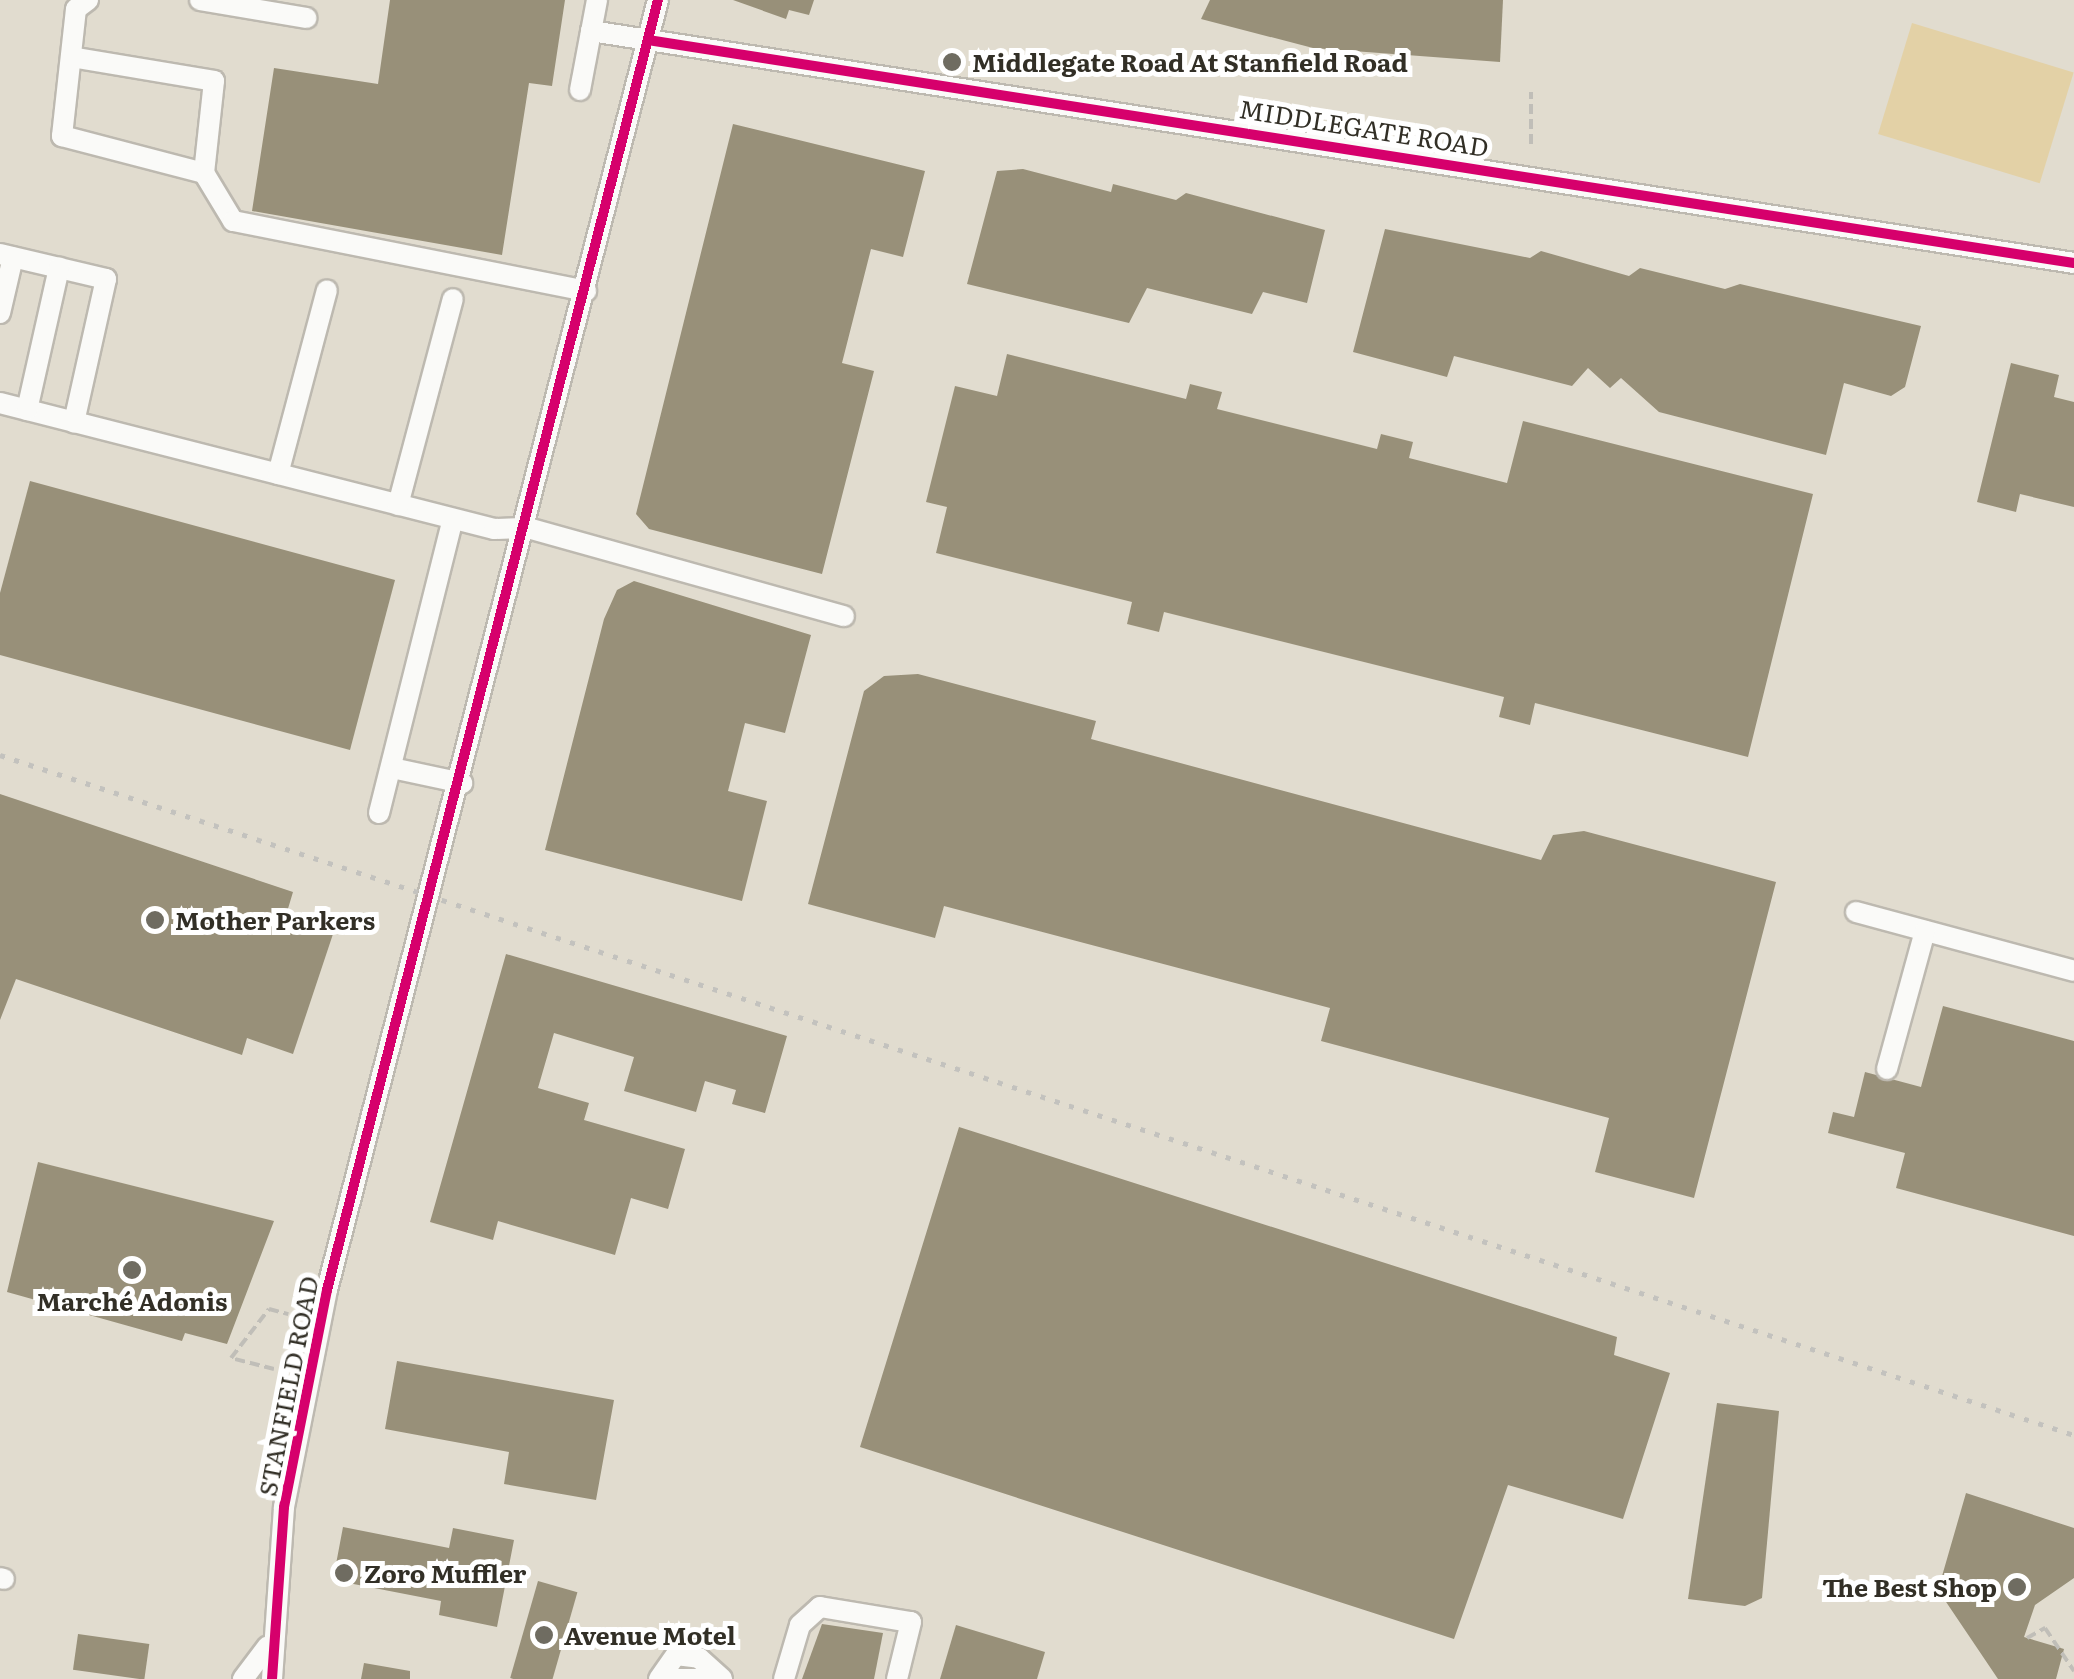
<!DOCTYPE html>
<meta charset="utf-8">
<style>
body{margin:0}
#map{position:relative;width:2074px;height:1679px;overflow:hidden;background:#e1dccf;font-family:Literata,serif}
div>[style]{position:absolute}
.green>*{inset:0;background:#e3d1a6;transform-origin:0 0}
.building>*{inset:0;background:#989079;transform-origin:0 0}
.path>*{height:4px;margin-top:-2px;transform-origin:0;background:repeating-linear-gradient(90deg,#c0beb8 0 10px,transparent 0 15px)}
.roads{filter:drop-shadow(2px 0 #bdb9b0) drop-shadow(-2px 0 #bdb9b0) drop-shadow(0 2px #bdb9b0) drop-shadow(0 -2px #bdb9b0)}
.minor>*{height:20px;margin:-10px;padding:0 10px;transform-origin:10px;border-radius:10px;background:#fafaf8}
.rail>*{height:5px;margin-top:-2.5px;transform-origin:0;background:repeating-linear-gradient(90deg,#c3c2be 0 5px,transparent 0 15px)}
.cycleway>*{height:10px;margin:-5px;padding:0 5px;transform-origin:5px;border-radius:5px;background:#d6006c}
.dots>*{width:28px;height:28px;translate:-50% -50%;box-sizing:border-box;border:5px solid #fff;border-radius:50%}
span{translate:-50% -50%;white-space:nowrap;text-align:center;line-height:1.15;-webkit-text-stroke:10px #fff;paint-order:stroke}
.poi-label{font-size:25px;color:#322f26;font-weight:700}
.left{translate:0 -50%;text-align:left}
.right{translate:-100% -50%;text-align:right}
.street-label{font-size:25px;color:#322f26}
</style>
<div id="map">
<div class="green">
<div style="left:1912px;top:23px;width:169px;height:116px;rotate:17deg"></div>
</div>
<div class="building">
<div style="clip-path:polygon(390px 0,565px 0,552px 86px,529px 83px,502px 255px,252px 211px,274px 68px,378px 84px)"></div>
<div style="clip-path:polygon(733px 0,814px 0,809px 15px,789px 10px,786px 19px)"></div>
<div style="clip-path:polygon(1210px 0,1503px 0,1500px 62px,1313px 48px,1201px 19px)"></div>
<div style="clip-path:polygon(733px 124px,925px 171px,903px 257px,871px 249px,842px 363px,874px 371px,822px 574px,649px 529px,636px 514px)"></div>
<div style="clip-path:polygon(1023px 169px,1111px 192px,1113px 184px,1176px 200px,1186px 193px,1325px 230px,1307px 303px,1263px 292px,1252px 314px,1147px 288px,1129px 323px,967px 284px,997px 171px)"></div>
<div style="clip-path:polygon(1385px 229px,1530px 258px,1541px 251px,1629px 276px,1640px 268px,1725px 289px,1740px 284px,1921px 326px,1905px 387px,1891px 396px,1844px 383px,1826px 455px,1659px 412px,1621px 378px,1610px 388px,1588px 368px,1572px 386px,1454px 356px,1447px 377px,1353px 352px)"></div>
<div style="clip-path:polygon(1007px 354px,1186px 399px,1190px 384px,1222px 392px,1217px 409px,1377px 449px,1381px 434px,1413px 442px,1409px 458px,1507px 483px,1523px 421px,1813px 494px,1748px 757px,1535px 703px,1530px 725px,1499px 717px,1504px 697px,1164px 612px,1159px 632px,1127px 624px,1132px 602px,936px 553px,947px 507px,926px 502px,955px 386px,997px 396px)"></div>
<div style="clip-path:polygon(2011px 363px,2059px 375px,2054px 397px,2074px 402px,2074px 507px,2020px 494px,2016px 512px,1977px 502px)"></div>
<div style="clip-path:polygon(30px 481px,395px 580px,350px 750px,0 655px,0 593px)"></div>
<div style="clip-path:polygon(634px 581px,811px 635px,785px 733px,745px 723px,728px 791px,767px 801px,742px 901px,545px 850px,604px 619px,617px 590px)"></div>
<div style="clip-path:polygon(918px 674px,1096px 721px,1091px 739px,1541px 860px,1553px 835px,1584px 831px,1776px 882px,1694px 1198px,1595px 1172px,1609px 1118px,1321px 1041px,1330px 1008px,944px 906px,935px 938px,808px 904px,864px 691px,884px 676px)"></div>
<div style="clip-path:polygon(0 794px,293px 892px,287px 912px,335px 928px,293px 1054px,247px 1038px,242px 1055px,16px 979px,0 1020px)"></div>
<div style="clip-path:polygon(506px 954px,787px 1036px,765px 1113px,732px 1104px,736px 1090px,705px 1081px,696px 1112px,624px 1091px,634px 1057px,554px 1033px,538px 1088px,589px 1103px,584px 1120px,685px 1149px,668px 1209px,631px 1198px,615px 1255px,498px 1221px,493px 1240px,430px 1222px)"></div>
<div style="clip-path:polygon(1943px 1006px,2074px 1041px,2074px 1236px,1896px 1188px,1905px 1153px,1828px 1133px,1833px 1112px,1854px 1117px,1865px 1072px,1921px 1087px)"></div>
<div style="clip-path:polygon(959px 1127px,1617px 1337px,1614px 1355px,1670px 1373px,1623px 1519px,1508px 1485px,1454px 1639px,860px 1447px)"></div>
<div style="clip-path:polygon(38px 1162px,274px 1221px,227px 1344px,185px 1333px,182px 1341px,7px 1292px)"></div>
<div style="clip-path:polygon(397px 1361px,614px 1400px,596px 1500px,504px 1484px,509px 1452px,385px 1429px)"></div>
<div style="clip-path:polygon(1717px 1403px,1779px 1411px,1762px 1598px,1745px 1606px,1688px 1599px)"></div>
<div style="clip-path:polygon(1966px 1493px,2074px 1528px,2074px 1578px,2035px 1605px,2024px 1637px,2064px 1649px,2056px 1679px,1998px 1679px,1938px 1590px)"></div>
<div style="clip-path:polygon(343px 1527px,449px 1548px,453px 1528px,514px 1540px,497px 1627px,439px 1615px,441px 1601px,333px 1580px)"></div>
<div style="left:538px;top:1581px;width:41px;height:101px;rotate:16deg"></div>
<div style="clip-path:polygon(822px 1624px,883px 1633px,874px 1679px,802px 1679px)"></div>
<div style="clip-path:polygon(956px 1625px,1045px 1652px,1037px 1679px,940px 1679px)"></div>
<div style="left:78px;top:1634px;width:72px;height:36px;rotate:8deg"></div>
<div style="clip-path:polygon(364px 1663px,410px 1671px,410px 1679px,361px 1679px)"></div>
</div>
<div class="path">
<div style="left:1531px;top:144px;width:52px;rotate:-90deg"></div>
<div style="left:274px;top:1369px;width:44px;rotate:-165.7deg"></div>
<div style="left:231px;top:1358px;width:62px;rotate:-52.2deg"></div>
<div style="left:269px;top:1309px;width:20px;rotate:15deg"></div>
<div style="left:2027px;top:1638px;width:21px;rotate:-29deg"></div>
<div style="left:2045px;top:1628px;width:52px;rotate:56deg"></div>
</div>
<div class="roads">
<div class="minor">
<div style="left:88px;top:0;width:15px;rotate:143deg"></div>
<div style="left:76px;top:9px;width:128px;rotate:96.3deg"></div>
<div style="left:62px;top:136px;width:147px;rotate:14.6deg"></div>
<div style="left:204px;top:173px;width:56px;rotate:58.9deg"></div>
<div style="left:233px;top:221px;width:360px;rotate:11.2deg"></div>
<div style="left:200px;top:0;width:108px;rotate:9.6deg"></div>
<div style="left:591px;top:31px;width:1501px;rotate:8.89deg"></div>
<div style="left:71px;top:57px;width:145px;rotate:9.5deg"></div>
<div style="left:214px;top:81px;width:93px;rotate:96.2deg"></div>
<div style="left:580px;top:90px;width:92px;rotate:-79.3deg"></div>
<div style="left:0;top:254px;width:109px;rotate:13.3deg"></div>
<div style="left:106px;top:279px;width:147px;rotate:102.6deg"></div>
<div style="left:0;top:313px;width:57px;rotate:-76.9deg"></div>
<div style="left:0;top:403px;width:510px;rotate:14.31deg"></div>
<div style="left:494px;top:529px;width:34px;rotate:-2deg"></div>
<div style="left:528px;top:528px;width:328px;rotate:15.6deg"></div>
<div style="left:27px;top:410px;width:146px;rotate:-77.3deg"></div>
<div style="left:278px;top:474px;width:190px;rotate:-75.1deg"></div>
<div style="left:398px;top:505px;width:213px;rotate:-75.1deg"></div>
<div style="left:392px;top:768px;width:72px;rotate:12.1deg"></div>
<div style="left:379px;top:813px;width:303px;rotate:-75.9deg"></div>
<div style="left:1856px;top:912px;width:226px;rotate:15.1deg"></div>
<div style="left:1887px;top:1069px;width:143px;rotate:-74.6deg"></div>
<div style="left:0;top:1578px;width:4px;rotate:14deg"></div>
<div style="left:243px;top:1679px;width:41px;rotate:-52.9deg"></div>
<div style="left:272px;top:1679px;width:172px;rotate:-86deg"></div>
<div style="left:284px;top:1507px;width:221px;rotate:-78.8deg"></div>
<div style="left:327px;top:1290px;width:1332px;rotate:-75.61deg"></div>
<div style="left:659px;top:1679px;width:29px;rotate:-55deg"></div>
<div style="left:676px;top:1655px;width:23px;rotate:7deg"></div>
<div style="left:699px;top:1658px;width:31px;rotate:42deg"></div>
<div style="left:666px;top:1679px;width:43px"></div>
<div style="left:784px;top:1679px;width:56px;rotate:-73.5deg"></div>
<div style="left:800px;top:1625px;width:27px;rotate:-42deg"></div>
<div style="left:820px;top:1607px;width:92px;rotate:9.4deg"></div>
<div style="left:911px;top:1622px;width:59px;rotate:103.8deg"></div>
</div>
</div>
<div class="rail">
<div style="left:0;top:755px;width:2183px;rotate:18.15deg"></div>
</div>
<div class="cycleway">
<div style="left:648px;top:40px;width:1443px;rotate:8.89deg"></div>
<div style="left:272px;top:1679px;width:172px;rotate:-86deg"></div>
<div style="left:284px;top:1507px;width:221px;rotate:-78.8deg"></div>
<div style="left:327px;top:1290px;width:1332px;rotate:-75.61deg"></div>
</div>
<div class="dots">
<div style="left:952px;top:62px;background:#6f6c61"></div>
<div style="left:155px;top:920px;background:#6f6c61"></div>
<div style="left:132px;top:1270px;background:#6f6c61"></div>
<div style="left:344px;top:1573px;background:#6f6c61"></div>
<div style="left:2017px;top:1587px;background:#6f6c61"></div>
<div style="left:544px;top:1635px;background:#6f6c61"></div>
</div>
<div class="poi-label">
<span class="left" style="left:972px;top:62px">Middlegate Road At Stanfield Road</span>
<span class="left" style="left:175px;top:920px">Mother Parkers</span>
<span style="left:132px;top:1301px">Marché Adonis</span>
<span class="left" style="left:364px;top:1573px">Zoro Muffler</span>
<span class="right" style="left:1997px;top:1587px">The Best Shop</span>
<span class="left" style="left:564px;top:1635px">Avenue Motel</span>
</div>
<div class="street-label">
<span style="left:1364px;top:128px;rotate:9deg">MIDDLEGATE ROAD</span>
<span style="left:288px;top:1386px;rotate:-79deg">STANFIELD ROAD</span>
</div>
</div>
